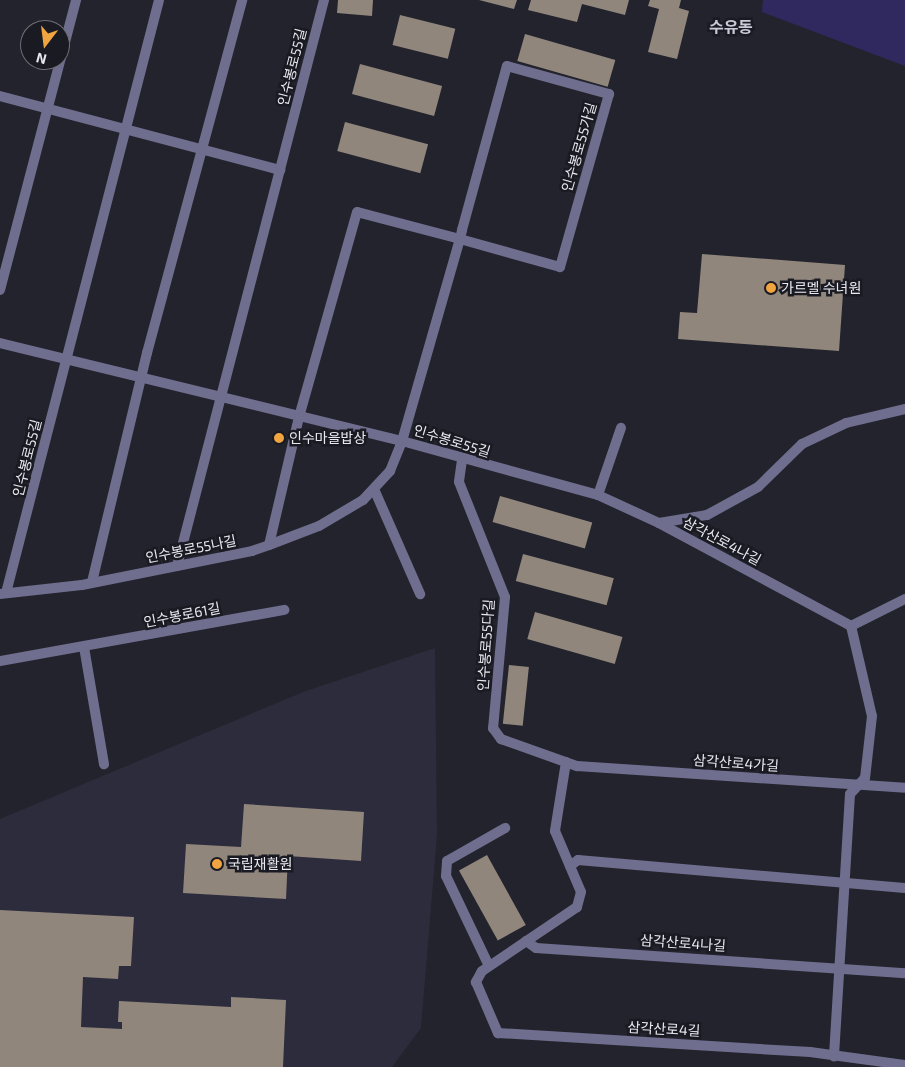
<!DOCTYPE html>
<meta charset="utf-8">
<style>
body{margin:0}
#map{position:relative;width:905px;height:1067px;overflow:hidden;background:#23232d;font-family:"Exo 2","Noto Sans KR",sans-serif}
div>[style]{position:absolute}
.built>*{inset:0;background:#2c2c3c}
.green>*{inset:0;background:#2f2960}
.building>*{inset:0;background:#90867c;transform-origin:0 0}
.street>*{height:10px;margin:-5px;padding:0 5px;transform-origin:5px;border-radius:5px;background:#6f6e8e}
.dots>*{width:14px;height:14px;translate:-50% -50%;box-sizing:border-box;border:2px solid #1a1a23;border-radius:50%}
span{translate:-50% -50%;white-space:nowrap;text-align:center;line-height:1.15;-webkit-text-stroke:5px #1a1a23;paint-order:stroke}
.street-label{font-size:14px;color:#e9e9f0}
.poi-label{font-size:14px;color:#e9e9f0}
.left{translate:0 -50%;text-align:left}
.quarter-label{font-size:16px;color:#c8c9d6;font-weight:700}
.north{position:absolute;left:20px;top:20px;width:50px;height:50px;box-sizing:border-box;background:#1a1a23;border:1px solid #6d6d75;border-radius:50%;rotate:195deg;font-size:14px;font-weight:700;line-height:20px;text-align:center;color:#e9e9f0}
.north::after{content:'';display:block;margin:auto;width:18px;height:22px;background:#f1a540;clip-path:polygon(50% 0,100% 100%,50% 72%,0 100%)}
</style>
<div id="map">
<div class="built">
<div style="clip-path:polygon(435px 648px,437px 835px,421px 1028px,392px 1067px,0 1067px,0 819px,303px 692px)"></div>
</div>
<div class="green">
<div style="clip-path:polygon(763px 0,905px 0,905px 66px,762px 12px)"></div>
</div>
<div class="building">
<div style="clip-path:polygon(338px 0,373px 0,372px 16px,337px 13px)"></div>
<div style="clip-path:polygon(479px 0,517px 0,514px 9px)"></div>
<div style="clip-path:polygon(531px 0,629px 0,625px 15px,582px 4px,577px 22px,528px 10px)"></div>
<div style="clip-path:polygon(650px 0,681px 0,679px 8px,689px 11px,677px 59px,648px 52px,659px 9px,648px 6px)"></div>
<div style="left:400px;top:15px;width:57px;height:31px;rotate:14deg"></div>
<div style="left:525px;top:34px;width:94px;height:28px;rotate:16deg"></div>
<div style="left:360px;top:64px;width:85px;height:31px;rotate:15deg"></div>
<div style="left:345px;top:122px;width:86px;height:30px;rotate:15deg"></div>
<div style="clip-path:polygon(702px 254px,845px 265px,839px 351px,678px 339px,680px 312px,697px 313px)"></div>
<div style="left:500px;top:496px;width:96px;height:27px;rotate:16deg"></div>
<div style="left:523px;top:554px;width:94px;height:28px;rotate:15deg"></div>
<div style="left:535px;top:612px;width:91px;height:28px;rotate:16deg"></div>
<div style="left:509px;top:665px;width:20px;height:59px;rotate:6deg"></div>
<div style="clip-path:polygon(244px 804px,364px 812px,361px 861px,288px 856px,286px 899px,183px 893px,186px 844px,241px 847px)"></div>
<div style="left:487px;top:855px;width:80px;height:32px;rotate:61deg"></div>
<div style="clip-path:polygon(0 910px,134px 917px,131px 966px,119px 966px,118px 979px,83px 977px,81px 1027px,122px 1029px,122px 1022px,118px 1022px,119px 1001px,231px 1007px,231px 997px,286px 1000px,283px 1067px,0 1067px)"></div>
</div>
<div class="street">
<div style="left:0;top:96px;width:290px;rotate:14.8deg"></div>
<div style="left:0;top:290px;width:300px;rotate:-75.3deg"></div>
<div style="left:0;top:343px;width:414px;rotate:13.7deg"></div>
<div style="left:402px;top:441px;width:203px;rotate:15.4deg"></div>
<div style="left:598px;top:495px;width:67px;rotate:24.7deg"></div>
<div style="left:659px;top:523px;width:218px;rotate:28.2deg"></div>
<div style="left:851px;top:626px;width:92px;rotate:76.9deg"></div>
<div style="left:872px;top:716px;width:62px;rotate:96.4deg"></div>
<div style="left:865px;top:778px;width:22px;rotate:133deg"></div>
<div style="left:850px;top:794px;width:263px;rotate:93.5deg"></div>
<div style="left:462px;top:460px;width:22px;rotate:98deg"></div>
<div style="left:459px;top:482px;width:124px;rotate:68.2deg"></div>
<div style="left:505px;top:597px;width:132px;rotate:95.2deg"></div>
<div style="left:493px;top:728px;width:14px;rotate:54deg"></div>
<div style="left:501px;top:739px;width:81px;rotate:19.6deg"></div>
<div style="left:577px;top:766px;width:329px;rotate:3.8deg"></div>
<div style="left:374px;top:489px;width:115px;rotate:66.3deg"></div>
<div style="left:598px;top:495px;width:71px;rotate:-71.1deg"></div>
<div style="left:659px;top:523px;width:49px;rotate:-9.5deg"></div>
<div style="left:707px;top:515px;width:58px;rotate:-28.8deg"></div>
<div style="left:758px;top:487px;width:62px;rotate:-44.3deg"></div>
<div style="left:802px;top:444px;width:49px;rotate:-25.5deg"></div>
<div style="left:846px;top:423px;width:61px;rotate:-13.3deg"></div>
<div style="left:177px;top:566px;width:585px;rotate:-75.44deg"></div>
<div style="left:92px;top:582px;width:236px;rotate:-76.5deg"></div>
<div style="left:147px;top:353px;width:366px;rotate:-74.9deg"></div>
<div style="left:6px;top:593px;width:612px;rotate:-75.53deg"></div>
<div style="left:0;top:594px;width:82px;rotate:-6.3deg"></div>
<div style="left:82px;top:585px;width:173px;rotate:-11.3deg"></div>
<div style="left:252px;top:551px;width:18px;rotate:-19deg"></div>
<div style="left:269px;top:545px;width:53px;rotate:-20.8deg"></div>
<div style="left:319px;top:526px;width:51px;rotate:-30.6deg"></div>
<div style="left:363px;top:500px;width:40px;rotate:-47deg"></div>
<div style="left:390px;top:471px;width:32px;rotate:-68deg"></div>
<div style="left:402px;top:441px;width:210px;rotate:-74deg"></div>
<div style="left:460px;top:239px;width:9px;rotate:-77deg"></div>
<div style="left:462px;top:230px;width:170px;rotate:-74.7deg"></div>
<div style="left:507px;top:66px;width:106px;rotate:15.4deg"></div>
<div style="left:609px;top:94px;width:180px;rotate:105.8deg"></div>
<div style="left:560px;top:267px;width:104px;rotate:-164.4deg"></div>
<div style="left:460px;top:239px;width:106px;rotate:-165.3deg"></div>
<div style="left:357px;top:212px;width:213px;rotate:105.8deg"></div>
<div style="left:299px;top:417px;width:131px;rotate:103.2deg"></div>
<div style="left:851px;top:626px;width:60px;rotate:-26.6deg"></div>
<div style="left:84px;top:647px;width:119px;rotate:80.3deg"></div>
<div style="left:0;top:661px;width:289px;rotate:-10.2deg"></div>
<div style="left:566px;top:762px;width:70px;rotate:99.1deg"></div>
<div style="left:555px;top:831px;width:66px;rotate:66.9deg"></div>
<div style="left:581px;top:892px;width:16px;rotate:105deg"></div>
<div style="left:577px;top:907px;width:115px;rotate:146deg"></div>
<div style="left:482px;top:971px;width:13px;rotate:119deg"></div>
<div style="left:476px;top:982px;width:56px;rotate:66.7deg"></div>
<div style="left:498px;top:1033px;width:313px;rotate:3.5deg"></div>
<div style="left:810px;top:1052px;width:96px;rotate:7.8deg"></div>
<div style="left:570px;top:866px;width:10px;rotate:-37deg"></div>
<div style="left:578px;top:860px;width:328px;rotate:4.9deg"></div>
<div style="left:526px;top:941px;width:12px;rotate:35deg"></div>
<div style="left:536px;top:948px;width:370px;rotate:3.9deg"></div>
<div style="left:489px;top:966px;width:100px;rotate:-115.5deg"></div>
<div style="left:446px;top:876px;width:15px;rotate:-86deg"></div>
<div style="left:447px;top:861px;width:67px;rotate:-29.6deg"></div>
</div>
<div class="dots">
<div style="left:771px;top:288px;background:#f1a540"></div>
<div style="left:279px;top:438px;background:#f1a540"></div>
<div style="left:217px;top:864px;background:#f1a540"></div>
</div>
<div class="street-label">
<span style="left:292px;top:67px;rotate:-76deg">인수봉로55길</span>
<span style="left:579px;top:147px;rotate:-74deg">인수봉로55가길</span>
<span style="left:452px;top:441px;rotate:17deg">인수봉로55길</span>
<span style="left:27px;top:458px;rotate:-76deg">인수봉로55길</span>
<span style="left:722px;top:541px;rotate:28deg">삼각산로4나길</span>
<span style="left:191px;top:549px;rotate:-11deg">인수봉로55나길</span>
<span style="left:182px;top:615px;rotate:-11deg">인수봉로61길</span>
<span style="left:486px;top:645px;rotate:-86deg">인수봉로55다길</span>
<span style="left:736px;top:763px;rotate:4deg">삼각산로4가길</span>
<span style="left:683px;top:943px;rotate:4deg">삼각산로4나길</span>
<span style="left:664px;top:1029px;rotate:3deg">삼각산로4길</span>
</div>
<div class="poi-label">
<span class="left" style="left:781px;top:288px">가르멜 수녀원</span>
<span class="left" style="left:289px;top:438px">인수마을밥상</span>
<span class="left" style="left:228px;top:864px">국립재활원</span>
</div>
<div class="quarter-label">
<span style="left:731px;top:27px">수유동</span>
</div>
<div class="north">N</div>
</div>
